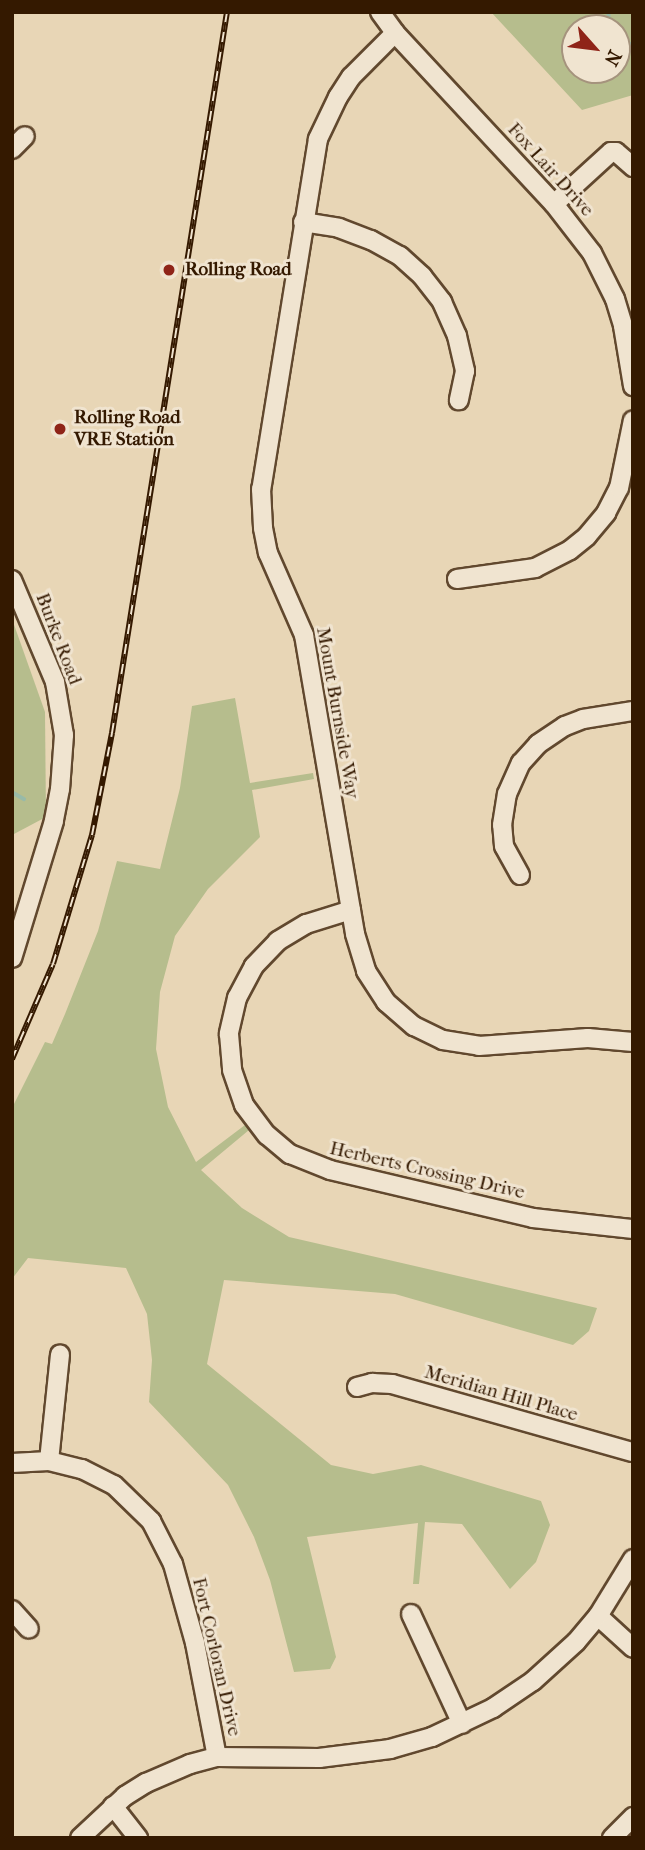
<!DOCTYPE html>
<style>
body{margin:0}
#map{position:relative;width:645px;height:1850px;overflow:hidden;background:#e8d6b6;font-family:"IM FELL French Canon",serif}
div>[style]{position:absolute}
.green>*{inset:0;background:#b6bd8d}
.stream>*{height:3.5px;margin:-1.75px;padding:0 1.75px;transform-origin:1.75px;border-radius:1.75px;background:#98baa8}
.roads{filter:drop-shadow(2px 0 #61482e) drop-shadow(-2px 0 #61482e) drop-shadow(0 2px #61482e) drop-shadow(0 -2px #61482e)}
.minor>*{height:18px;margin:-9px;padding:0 9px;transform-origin:9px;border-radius:9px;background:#f0e4d0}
.rail>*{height:6px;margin-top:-3px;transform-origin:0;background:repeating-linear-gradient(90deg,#f0e4d0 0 10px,#341900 0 20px);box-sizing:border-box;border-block:2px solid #341900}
.dots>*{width:19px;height:19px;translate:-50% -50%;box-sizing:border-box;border:4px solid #f0e4d0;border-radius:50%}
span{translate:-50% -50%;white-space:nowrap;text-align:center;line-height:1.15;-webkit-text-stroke:6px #f0e4d0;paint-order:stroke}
.street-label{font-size:19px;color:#341900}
.poi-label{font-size:19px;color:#341900;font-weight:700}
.left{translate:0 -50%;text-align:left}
.frame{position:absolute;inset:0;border:14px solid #341900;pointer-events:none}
.north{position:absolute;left:561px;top:14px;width:70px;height:70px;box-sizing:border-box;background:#f0e4d0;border:2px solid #a5937d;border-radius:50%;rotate:118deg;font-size:19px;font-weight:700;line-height:28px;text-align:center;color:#341900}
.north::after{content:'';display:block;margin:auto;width:24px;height:32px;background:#8f2418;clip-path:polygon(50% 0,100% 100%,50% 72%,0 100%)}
</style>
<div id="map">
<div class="green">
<div style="clip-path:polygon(evenodd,491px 12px,633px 12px,633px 95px,582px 110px,491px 12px,575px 28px,617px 28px,617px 70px,575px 70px,575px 28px)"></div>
<div style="clip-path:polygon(12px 619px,45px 712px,46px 817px,14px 834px)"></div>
<div style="clip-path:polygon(235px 698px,250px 783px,313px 773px,314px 779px,252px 790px,260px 837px,208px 889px,175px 936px,160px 992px,156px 1049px,168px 1107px,196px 1162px,245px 1125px,249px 1130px,201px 1170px,242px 1208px,289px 1237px,597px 1308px,589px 1331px,573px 1345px,395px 1294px,224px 1280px,207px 1364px,331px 1465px,373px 1474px,421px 1465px,541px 1501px,550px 1525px,536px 1562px,510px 1589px,462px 1524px,425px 1522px,419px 1584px,413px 1584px,418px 1523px,307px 1537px,336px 1657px,330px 1669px,294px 1672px,270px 1580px,254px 1537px,228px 1485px,149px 1402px,152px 1360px,147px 1314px,126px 1268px,28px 1258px,12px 1279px,12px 1108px,45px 1042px,52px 1044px,65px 1014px,98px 931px,117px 861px,160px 869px,180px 788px,192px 706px)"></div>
</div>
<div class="stream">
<div style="left:609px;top:12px;width:16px;rotate:90deg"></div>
<div style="left:617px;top:38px;width:17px;rotate:24deg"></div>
<div style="left:12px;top:792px;width:14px;rotate:30deg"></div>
</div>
<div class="roads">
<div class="minor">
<div style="left:380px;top:12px;width:26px;rotate:54deg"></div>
<div style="left:395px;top:33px;width:233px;rotate:47.1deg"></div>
<div style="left:554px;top:204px;width:62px;rotate:52.2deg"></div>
<div style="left:592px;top:253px;width:51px;rotate:63.4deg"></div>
<div style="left:615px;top:299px;width:28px;rotate:73deg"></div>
<div style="left:623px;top:326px;width:61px;rotate:80.5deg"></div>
<div style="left:395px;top:33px;width:62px;rotate:135deg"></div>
<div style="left:351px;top:77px;width:24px;rotate:123deg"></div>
<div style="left:338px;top:97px;width:47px;rotate:115.5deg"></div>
<div style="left:318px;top:139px;width:355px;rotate:99.2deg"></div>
<div style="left:261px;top:489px;width:39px;rotate:87deg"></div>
<div style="left:263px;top:528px;width:25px;rotate:79deg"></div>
<div style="left:268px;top:553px;width:90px;rotate:66.3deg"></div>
<div style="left:304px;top:635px;width:303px;rotate:80.3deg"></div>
<div style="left:355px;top:934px;width:39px;rotate:73deg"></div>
<div style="left:366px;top:971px;width:37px;rotate:57deg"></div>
<div style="left:386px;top:1002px;width:37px;rotate:41deg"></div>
<div style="left:414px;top:1026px;width:32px;rotate:26deg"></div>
<div style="left:443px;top:1040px;width:36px;rotate:9deg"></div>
<div style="left:479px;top:1046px;width:109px;rotate:-4.2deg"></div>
<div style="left:588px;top:1038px;width:45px;rotate:5.1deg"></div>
<div style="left:12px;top:149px;width:18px;rotate:-45deg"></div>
<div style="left:554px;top:204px;width:77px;rotate:-42.4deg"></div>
<div style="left:611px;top:152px;width:5px"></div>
<div style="left:616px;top:152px;width:23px;rotate:41deg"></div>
<div style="left:303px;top:222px;width:36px;rotate:9deg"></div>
<div style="left:339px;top:228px;width:34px;rotate:21deg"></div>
<div style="left:371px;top:240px;width:33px;rotate:29deg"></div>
<div style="left:400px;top:256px;width:30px;rotate:42deg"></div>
<div style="left:422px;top:276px;width:33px;rotate:52deg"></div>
<div style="left:442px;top:302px;width:37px;rotate:66deg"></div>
<div style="left:457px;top:336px;width:36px;rotate:77deg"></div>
<div style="left:465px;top:371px;width:30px;rotate:102deg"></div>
<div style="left:457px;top:579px;width:79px;rotate:-8deg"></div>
<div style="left:535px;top:568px;width:39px;rotate:-27deg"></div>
<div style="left:570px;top:550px;width:22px;rotate:-39deg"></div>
<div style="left:587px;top:536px;width:30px;rotate:-50deg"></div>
<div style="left:606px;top:513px;width:28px;rotate:-63deg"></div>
<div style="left:619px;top:488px;width:69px;rotate:-78.4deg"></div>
<div style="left:12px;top:580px;width:111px;rotate:67.1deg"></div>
<div style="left:55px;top:682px;width:54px;rotate:80.4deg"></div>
<div style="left:64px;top:735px;width:54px;rotate:94.2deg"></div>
<div style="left:60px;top:789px;width:33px;rotate:101deg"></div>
<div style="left:54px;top:821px;width:143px;rotate:107deg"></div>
<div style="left:520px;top:875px;width:33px;rotate:-119deg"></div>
<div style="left:504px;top:846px;width:21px;rotate:-95deg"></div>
<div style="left:502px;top:825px;width:31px;rotate:-81deg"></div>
<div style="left:507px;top:794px;width:34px;rotate:-66deg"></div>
<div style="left:521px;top:763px;width:25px;rotate:-48deg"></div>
<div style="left:538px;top:744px;width:32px;rotate:-34deg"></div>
<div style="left:565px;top:726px;width:19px;rotate:-21deg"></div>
<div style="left:583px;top:719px;width:51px;rotate:-9.1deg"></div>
<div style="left:351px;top:910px;width:47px;rotate:162.7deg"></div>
<div style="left:306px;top:924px;width:33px;rotate:149deg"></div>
<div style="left:278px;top:941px;width:35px;rotate:134deg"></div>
<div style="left:254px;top:966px;width:36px;rotate:118deg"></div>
<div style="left:237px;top:998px;width:37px;rotate:103deg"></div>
<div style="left:229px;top:1034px;width:36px;rotate:85deg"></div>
<div style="left:232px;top:1070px;width:37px;rotate:71deg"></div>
<div style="left:244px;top:1105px;width:38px;rotate:53deg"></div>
<div style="left:267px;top:1135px;width:30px;rotate:40deg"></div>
<div style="left:290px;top:1154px;width:43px;rotate:21.8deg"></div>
<div style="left:330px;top:1170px;width:209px;rotate:13.3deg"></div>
<div style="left:533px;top:1218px;width:101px;rotate:6.3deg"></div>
<div style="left:357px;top:1387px;width:16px;rotate:-15deg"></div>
<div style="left:372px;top:1383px;width:20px;rotate:3deg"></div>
<div style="left:392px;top:1384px;width:250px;rotate:15.8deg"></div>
<div style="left:49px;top:1461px;width:107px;rotate:-84.1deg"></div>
<div style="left:12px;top:1463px;width:37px;rotate:-3deg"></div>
<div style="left:49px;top:1461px;width:34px;rotate:14deg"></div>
<div style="left:82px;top:1469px;width:36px;rotate:27deg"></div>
<div style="left:114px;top:1485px;width:52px;rotate:44.2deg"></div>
<div style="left:151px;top:1521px;width:48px;rotate:62.9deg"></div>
<div style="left:173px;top:1564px;width:82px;rotate:74.4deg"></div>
<div style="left:195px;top:1643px;width:116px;rotate:79.1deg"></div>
<div style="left:12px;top:1610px;width:25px;rotate:48deg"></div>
<div style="left:411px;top:1614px;width:121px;rotate:65.1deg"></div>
<div style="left:598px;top:1616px;width:47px;rotate:42.4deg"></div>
<div style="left:113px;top:1806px;width:41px;rotate:52deg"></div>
<div style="left:80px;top:1838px;width:62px;rotate:-43deg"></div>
<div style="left:125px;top:1796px;width:25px;rotate:-32deg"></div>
<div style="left:146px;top:1783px;width:48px;rotate:-23.4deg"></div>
<div style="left:190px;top:1764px;width:28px;rotate:-15deg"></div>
<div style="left:217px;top:1757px;width:102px;rotate:0.6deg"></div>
<div style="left:319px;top:1758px;width:72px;rotate:-7.2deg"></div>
<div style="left:390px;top:1749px;width:44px;rotate:-15.9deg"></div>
<div style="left:432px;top:1737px;width:68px;rotate:-25.4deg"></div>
<div style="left:493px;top:1708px;width:48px;rotate:-34deg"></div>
<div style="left:533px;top:1681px;width:58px;rotate:-42.2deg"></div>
<div style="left:576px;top:1642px;width:34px;rotate:-50deg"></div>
<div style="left:598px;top:1616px;width:67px;rotate:-58.4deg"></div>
<div style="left:612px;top:1838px;width:30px;rotate:-45deg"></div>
</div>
</div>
<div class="rail">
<div style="left:12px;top:1059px;width:103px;rotate:-66.7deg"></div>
<div style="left:53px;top:964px;width:135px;rotate:-73.2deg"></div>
<div style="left:92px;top:835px;width:104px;rotate:-78.9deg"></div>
<div style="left:112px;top:733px;width:730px;rotate:-80.94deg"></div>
</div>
<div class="dots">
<div style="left:169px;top:270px;background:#8f2418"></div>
<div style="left:60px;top:429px;background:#8f2418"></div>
</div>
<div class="street-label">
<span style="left:550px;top:170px;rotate:48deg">Fox Lair Drive</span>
<span style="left:58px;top:639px;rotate:69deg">Burke Road</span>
<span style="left:337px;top:713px;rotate:80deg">Mount Burnside Way</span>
<span style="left:427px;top:1171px;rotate:13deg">Herberts Crossing Drive</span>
<span style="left:501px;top:1394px;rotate:16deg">Meridian Hill Place</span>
<span style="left:216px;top:1657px;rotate:77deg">Fort Corloran Drive</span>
</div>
<div class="poi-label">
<span class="left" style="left:185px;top:270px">Rolling Road</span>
<span class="left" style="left:74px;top:429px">Rolling Road<br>VRE Station</span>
</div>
<div class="frame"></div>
<div class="north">N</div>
</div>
